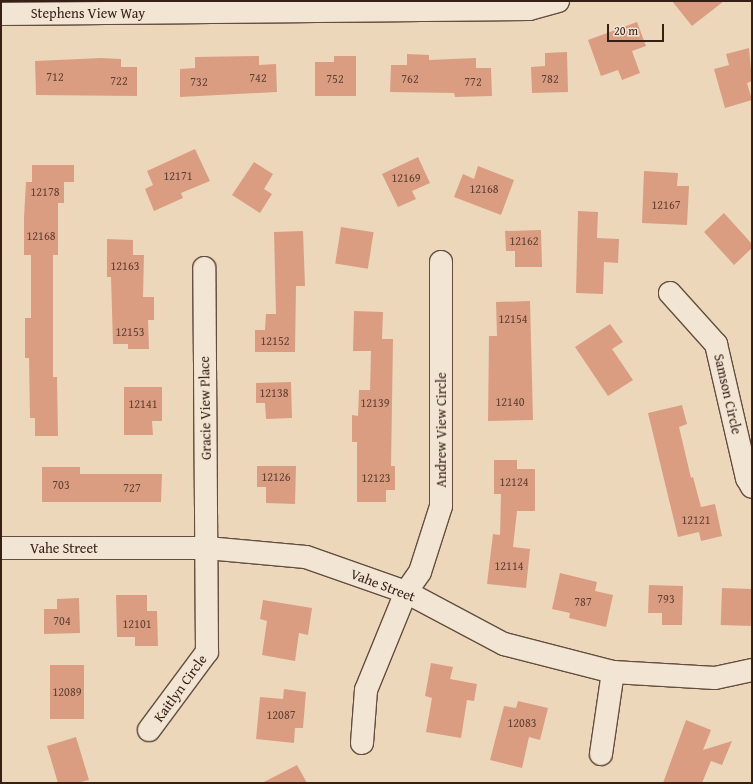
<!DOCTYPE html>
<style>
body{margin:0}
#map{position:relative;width:753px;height:784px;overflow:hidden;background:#ecd7bb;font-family:"Gentium Book Plus",serif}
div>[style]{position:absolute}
.building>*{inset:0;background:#db9d82;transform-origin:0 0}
.roads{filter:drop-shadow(1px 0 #644e3f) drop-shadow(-1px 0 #644e3f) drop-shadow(0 1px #644e3f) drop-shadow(0 -1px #644e3f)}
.minor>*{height:22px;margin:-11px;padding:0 11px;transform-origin:11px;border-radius:11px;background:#f3e5d3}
span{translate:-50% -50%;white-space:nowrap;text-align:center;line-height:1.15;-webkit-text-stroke:3.5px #f3e5d3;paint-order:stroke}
.number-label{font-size:12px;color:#5f3f31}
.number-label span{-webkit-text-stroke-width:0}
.street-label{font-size:14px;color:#362016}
.frame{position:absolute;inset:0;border:2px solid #362016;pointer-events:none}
.scale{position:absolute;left:607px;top:24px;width:57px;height:18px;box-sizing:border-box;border:2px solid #362016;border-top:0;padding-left:5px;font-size:12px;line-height:14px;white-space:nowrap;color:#362016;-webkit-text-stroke:3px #f3e5d3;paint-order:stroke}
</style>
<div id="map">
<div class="building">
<div style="clip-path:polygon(672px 1px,724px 1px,692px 26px)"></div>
<div style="clip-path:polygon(637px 22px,646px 46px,632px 51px,640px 73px,622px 80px,618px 70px,601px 76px,588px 40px)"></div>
<div style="clip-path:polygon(749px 48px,752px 81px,747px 83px,752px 100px,725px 108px,714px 69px,729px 65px,726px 54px)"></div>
<div style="clip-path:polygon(567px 52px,568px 92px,532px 93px,531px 67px,545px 66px,545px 53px)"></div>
<div style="clip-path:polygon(407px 54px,429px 55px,429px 60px,476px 58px,476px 68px,491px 68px,492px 96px,455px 97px,454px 93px,390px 92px,391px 65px,407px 65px)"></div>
<div style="clip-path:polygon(259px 56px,259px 65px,276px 64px,277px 92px,180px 97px,180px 69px,195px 68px,195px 57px)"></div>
<div style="clip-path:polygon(334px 56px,356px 56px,356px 96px,315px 96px,315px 62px,334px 62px)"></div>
<div style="clip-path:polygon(101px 58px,121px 59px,121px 67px,137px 67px,137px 96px,36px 95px,35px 61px)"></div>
<div style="clip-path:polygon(195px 149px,210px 181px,181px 193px,183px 198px,154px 211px,145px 189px,153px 185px,147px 171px)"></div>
<div style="clip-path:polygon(418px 157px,430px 183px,412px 191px,416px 199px,398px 207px,382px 174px)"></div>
<div style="clip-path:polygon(254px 162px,273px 174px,264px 189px,272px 194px,260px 213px,232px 195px)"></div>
<div style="clip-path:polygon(32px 165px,74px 165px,74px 182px,64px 182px,64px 203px,58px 203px,58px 255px,53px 255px,53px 377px,57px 377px,58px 436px,35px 436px,35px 418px,30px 418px,29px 358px,25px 358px,25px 318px,31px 318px,31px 255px,24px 255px,24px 217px,26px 182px,32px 182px)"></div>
<div style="clip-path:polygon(478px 166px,514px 180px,501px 215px,454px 197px,463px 174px,474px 179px)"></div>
<div style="clip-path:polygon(644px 171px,678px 173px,677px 186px,689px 186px,687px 225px,642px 223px)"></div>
<div style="clip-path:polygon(578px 211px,598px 212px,597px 238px,619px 239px,618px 263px,604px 262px,603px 294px,576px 293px)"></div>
<div style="clip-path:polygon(724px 213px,752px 244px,752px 248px,734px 265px,704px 232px)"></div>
<div style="left:341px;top:227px;width:33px;height:37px;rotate:9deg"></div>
<div style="clip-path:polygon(541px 230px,542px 267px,515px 267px,515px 251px,506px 251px,505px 231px)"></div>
<div style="clip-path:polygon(303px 231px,305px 286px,296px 286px,295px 352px,255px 352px,255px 330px,265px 330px,266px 314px,276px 314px,274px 232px)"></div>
<div style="clip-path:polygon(107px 239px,133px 240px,133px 255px,144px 255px,143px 297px,154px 297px,154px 320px,148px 320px,149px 349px,128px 349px,128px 344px,113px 344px,111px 277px,107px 277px)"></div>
<div style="clip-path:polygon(530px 301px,533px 420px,488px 421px,489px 336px,497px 336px,496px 302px)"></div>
<div style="clip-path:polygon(354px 311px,383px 312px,382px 339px,393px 339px,391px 466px,395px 466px,395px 490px,386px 490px,386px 502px,357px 502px,357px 442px,352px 442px,352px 415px,358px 416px,359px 390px,370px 390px,371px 351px,353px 351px)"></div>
<div style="clip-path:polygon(610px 324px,623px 342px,612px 349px,633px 380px,608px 396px,575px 347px)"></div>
<div style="clip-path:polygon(291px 382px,292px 418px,266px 419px,265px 403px,256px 403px,256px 383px)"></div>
<div style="clip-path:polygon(124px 387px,162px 387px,162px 421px,152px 421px,153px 435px,124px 435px)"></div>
<div style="clip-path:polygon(682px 405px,687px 424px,679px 427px,691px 478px,693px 477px,701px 507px,715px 504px,722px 536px,701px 541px,699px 532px,678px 537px,648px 413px)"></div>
<div style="clip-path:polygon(494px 460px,517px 460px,517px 469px,535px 469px,535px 511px,517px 511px,513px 547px,530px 549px,526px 588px,487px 584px,493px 534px,500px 535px,501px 494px,494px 494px)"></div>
<div style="clip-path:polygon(257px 466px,296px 466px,295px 504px,266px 503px,266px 487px,257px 487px)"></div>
<div style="clip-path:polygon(42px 467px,80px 467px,80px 474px,162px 474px,161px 502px,42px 502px)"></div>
<div style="clip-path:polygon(560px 573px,597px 582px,595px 591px,613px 595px,606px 627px,569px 618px,570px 613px,552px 609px)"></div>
<div style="clip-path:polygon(649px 585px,683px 586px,682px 625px,662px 625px,662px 613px,648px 613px)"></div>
<div style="left:722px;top:588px;width:30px;height:37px;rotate:2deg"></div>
<div style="clip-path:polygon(116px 595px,147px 595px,147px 611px,157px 611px,158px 646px,135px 646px,135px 637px,117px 637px)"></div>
<div style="clip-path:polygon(79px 598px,80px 633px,44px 634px,44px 609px,57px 609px,57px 599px)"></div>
<div style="clip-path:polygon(263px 600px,312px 608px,308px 635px,299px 633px,295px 661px,262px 655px,267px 621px,260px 619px)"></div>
<div style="clip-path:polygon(431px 663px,453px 667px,450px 679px,477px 684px,474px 701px,467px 700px,461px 738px,426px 732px,432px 698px,425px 696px)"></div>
<div style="left:50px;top:665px;width:34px;height:54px"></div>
<div style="clip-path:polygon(284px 689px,306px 692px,303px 728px,295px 728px,294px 743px,256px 739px,260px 697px,283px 699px)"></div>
<div style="clip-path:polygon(518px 701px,548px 708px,540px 740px,529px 737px,522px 768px,490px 760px,504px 706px,516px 708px)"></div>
<div style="clip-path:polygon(686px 720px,711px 730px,703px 750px,732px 741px,722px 765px,711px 761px,702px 783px,663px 783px)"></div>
<div style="clip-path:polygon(76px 737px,89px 780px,77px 783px,58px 783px,47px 746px)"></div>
<div style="clip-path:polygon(297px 765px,307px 783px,262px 783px)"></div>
</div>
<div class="roads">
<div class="minor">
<div style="left:1px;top:14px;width:528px;rotate:-0.54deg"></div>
<div style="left:529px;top:9px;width:30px;rotate:-15deg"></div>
<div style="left:670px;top:293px;width:69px;rotate:48deg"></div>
<div style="left:716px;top:344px;width:138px;rotate:77deg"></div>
<div style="left:747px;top:478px;width:10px;rotate:61deg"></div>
<div style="left:1px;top:548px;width:206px"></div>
<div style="left:207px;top:548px;width:99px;rotate:5.2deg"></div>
<div style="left:306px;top:557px;width:106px;rotate:19.3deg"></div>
<div style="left:406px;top:592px;width:111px;rotate:28deg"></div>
<div style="left:504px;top:644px;width:113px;rotate:14.4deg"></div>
<div style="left:613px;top:672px;width:102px;rotate:3.4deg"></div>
<div style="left:715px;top:678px;width:38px;rotate:-12deg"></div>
<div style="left:149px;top:730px;width:97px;rotate:-53.4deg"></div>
<div style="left:207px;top:652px;width:384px;rotate:-90.4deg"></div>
<div style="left:362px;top:743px;width:53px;rotate:-85.7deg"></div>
<div style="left:366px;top:690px;width:106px;rotate:-67.8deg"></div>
<div style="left:406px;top:592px;width:24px;rotate:-55deg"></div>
<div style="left:420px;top:572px;width:69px;rotate:-72.3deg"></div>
<div style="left:441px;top:506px;width:244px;rotate:-90deg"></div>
<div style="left:601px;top:754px;width:83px;rotate:-81.7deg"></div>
</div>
</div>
<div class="number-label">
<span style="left:55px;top:77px">712</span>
<span style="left:258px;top:78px">742</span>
<span style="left:335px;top:79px">752</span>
<span style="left:410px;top:79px">762</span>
<span style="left:550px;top:79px">782</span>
<span style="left:119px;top:81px">722</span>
<span style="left:199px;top:82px">732</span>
<span style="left:473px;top:82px">772</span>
<span style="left:178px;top:176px">12171</span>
<span style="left:406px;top:178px">12169</span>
<span style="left:484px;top:189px">12168</span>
<span style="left:45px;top:192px">12178</span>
<span style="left:666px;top:205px">12167</span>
<span style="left:41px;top:236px">12168</span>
<span style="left:524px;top:241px">12162</span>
<span style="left:125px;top:266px">12163</span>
<span style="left:513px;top:319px">12154</span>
<span style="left:130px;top:332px">12153</span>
<span style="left:275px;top:341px">12152</span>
<span style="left:274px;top:393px">12138</span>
<span style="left:510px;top:402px">12140</span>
<span style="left:375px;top:403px">12139</span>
<span style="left:143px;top:404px">12141</span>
<span style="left:276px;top:477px">12126</span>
<span style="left:376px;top:478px">12123</span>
<span style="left:514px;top:482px">12124</span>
<span style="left:61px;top:485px">703</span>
<span style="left:132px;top:488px">727</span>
<span style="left:696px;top:520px">12121</span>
<span style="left:509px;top:566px">12114</span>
<span style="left:666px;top:599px">793</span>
<span style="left:583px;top:602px">787</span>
<span style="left:62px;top:621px">704</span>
<span style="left:137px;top:624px">12101</span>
<span style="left:67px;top:692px">12089</span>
<span style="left:281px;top:715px">12087</span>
<span style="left:522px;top:723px">12083</span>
</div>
<div class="street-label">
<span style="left:88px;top:13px">Stephens View Way</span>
<span style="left:728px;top:394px;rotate:77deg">Samson Circle</span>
<span style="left:205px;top:408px;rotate:-91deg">Gracie View Place</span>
<span style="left:441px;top:430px;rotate:-90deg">Andrew View Circle</span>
<span style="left:64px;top:548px">Vahe Street</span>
<span style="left:383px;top:585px;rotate:21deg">Vahe Street</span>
<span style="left:180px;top:688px;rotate:-54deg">Kaitlyn Circle</span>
</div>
<div class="frame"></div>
<div class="scale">20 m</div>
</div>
